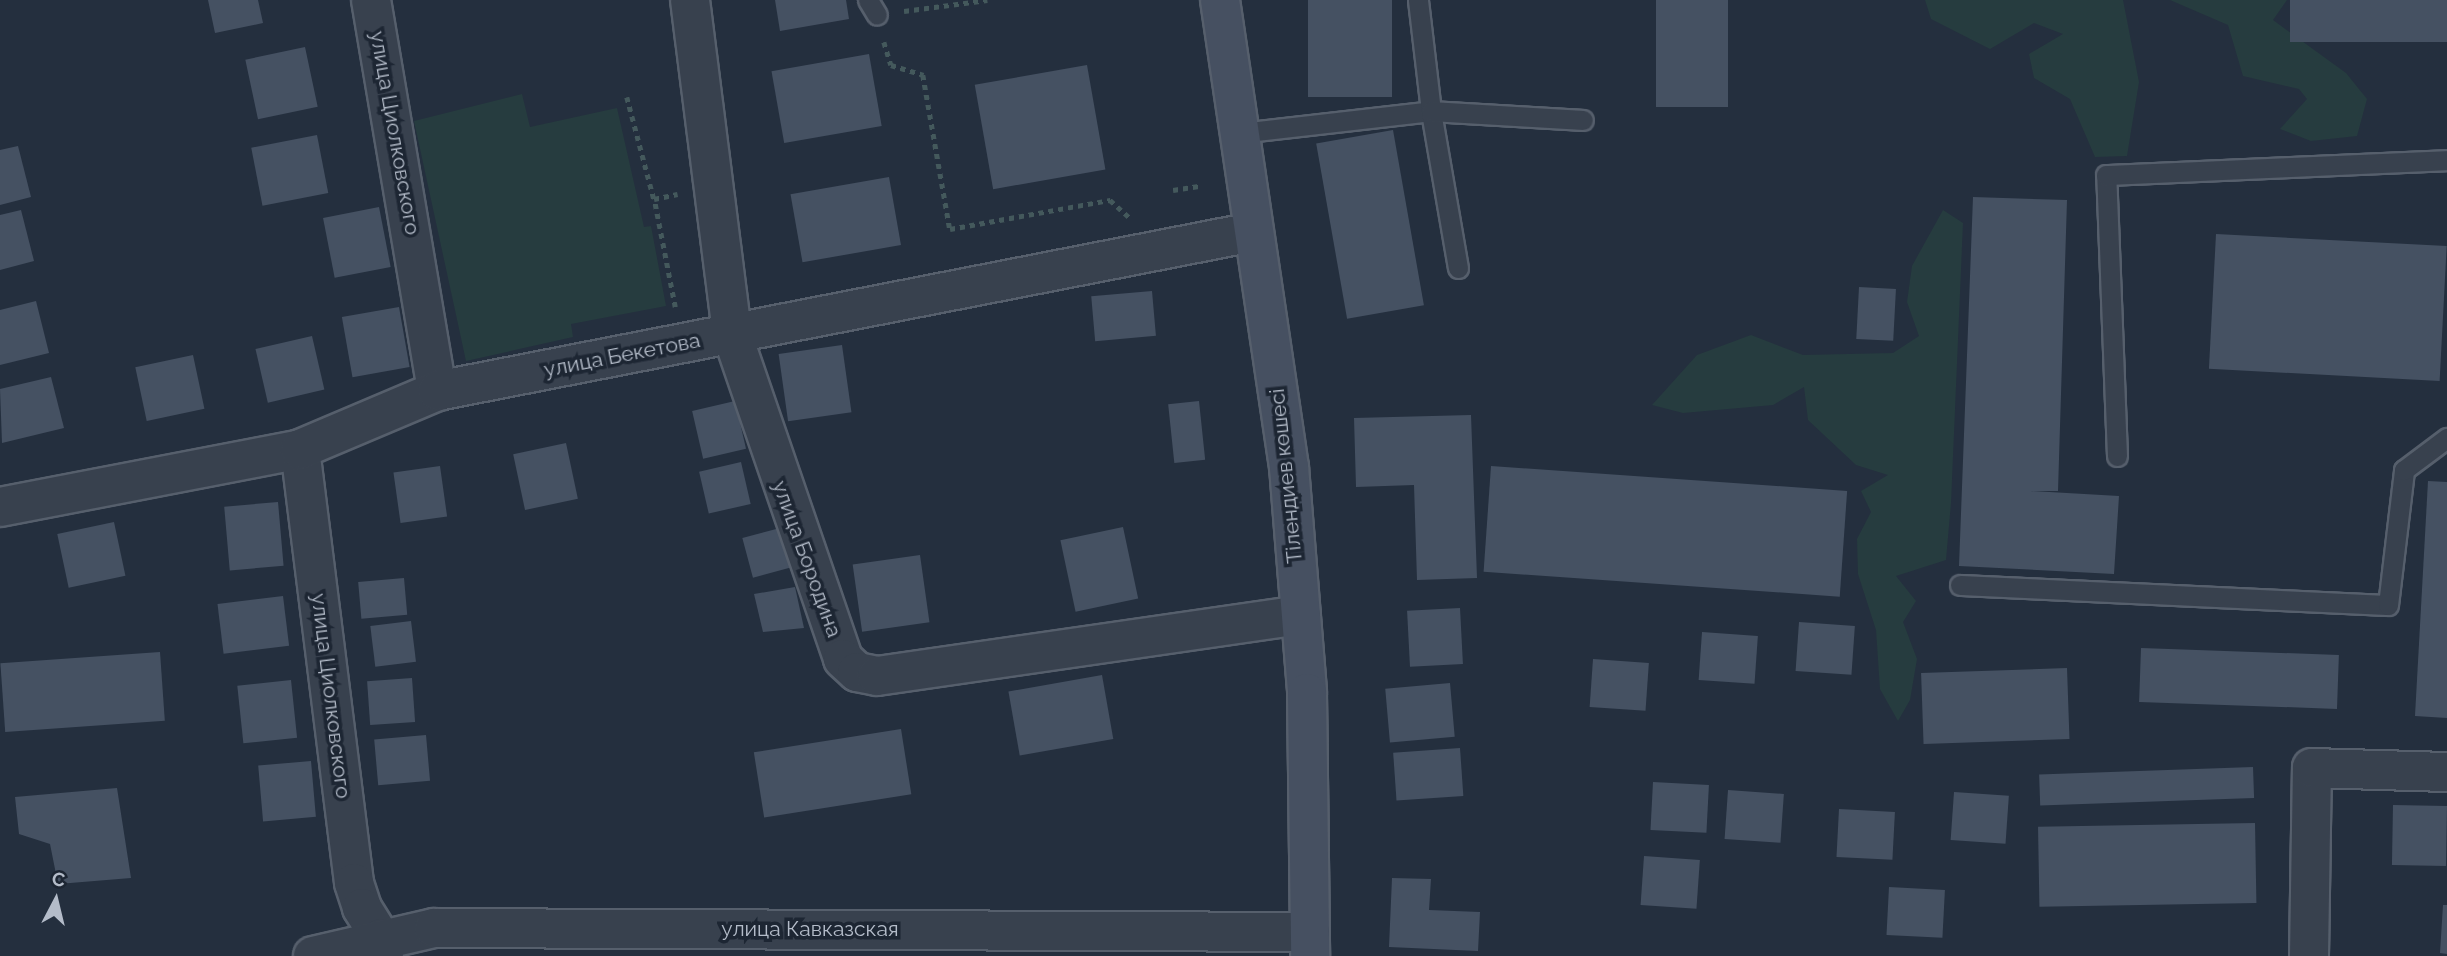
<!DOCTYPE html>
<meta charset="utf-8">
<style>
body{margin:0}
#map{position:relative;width:2447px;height:956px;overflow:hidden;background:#242f3e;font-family:Raleway,sans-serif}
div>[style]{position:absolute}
.green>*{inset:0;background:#263c3f}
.building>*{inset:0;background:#455162;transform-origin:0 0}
.path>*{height:4.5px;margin-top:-2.25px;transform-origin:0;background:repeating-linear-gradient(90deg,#44595c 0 5px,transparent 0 10px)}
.roads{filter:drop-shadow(2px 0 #565f6c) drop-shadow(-2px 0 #565f6c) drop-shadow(0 2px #565f6c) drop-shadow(0 -2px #565f6c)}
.lane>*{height:19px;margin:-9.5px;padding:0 9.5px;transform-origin:9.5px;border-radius:9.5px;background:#38414e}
.street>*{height:38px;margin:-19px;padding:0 19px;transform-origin:19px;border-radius:19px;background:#38414e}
.secondary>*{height:38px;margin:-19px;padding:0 19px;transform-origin:19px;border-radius:19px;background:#465061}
span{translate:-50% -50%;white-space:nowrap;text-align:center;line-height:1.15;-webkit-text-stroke:7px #1d2633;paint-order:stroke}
.street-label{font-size:21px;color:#b4bcc9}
.north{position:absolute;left:21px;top:865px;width:70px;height:70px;-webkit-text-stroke:5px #1d2633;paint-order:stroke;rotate:7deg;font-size:19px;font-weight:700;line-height:28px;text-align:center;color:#b4bcc9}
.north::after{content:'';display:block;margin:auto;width:24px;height:32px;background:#b4bcc9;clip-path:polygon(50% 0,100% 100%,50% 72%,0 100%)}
</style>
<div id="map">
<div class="green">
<div style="clip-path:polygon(1925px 0,2123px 0,2139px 82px,2127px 156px,2095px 157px,2070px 99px,2034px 78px,2029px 54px,2063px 34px,2034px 23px,1990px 49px,1931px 19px)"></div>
<div style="clip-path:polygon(2170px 0,2287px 0,2273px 20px,2346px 73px,2367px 99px,2357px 136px,2311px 141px,2280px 129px,2307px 99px,2299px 89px,2243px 76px,2228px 25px)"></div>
<div style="clip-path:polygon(522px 94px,530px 127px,617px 108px,644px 227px,651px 226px,666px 306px,571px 324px,573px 337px,466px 361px,414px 121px)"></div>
<div style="clip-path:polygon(1943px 210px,1963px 223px,1951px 503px,1946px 560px,1896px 576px,1916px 601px,1903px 622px,1917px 659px,1910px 700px,1898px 721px,1880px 689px,1876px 630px,1858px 574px,1857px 539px,1871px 512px,1861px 491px,1888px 475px,1856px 465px,1808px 420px,1804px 387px,1773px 405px,1683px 413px,1652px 405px,1697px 355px,1751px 335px,1803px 355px,1893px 353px,1919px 336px,1907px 302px,1912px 266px)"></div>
</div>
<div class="building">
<div style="clip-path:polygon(208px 0,258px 0,263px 23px,215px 33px)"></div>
<div style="clip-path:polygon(775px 0,846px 0,849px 19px,780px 31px)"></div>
<div style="left:1308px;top:0;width:84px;height:97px"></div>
<div style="left:1656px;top:0;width:72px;height:107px"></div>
<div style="left:2290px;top:0;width:157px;height:42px"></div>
<div style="left:305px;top:47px;width:61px;height:61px;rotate:78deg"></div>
<div style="left:869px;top:54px;width:73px;height:99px;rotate:80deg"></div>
<div style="left:1087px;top:65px;width:106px;height:114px;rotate:80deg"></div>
<div style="left:1393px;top:130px;width:178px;height:78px;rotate:80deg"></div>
<div style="left:317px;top:135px;width:59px;height:67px;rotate:79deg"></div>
<div style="clip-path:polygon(18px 146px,31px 197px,0 205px,0 150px)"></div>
<div style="left:889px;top:177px;width:69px;height:100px;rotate:80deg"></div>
<div style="clip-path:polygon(1973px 197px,2067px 200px,2058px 491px,2030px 491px,2119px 496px,2114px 574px,1959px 566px)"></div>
<div style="left:379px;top:207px;width:61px;height:57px;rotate:79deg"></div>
<div style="clip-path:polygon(21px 210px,34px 261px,0 270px,0 215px)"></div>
<div style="left:2216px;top:234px;width:231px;height:135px;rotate:3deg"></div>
<div style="left:1859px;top:287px;width:37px;height:52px;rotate:3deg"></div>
<div style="left:1152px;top:291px;width:45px;height:61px;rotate:85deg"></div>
<div style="clip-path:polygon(36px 301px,49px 353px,0 365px,0 310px)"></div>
<div style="left:399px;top:307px;width:61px;height:58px;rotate:80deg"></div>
<div style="left:312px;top:336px;width:55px;height:58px;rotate:77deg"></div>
<div style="left:842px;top:345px;width:68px;height:64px;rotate:82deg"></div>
<div style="left:193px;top:355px;width:55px;height:59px;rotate:78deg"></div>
<div style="clip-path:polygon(51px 377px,64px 428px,2px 443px,0 389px)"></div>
<div style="left:735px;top:401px;width:49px;height:44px;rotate:77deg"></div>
<div style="left:1199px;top:401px;width:59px;height:31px;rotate:84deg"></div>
<div style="clip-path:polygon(1471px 415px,1477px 578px,1417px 580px,1414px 485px,1356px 487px,1354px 418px)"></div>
<div style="left:566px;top:443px;width:57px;height:54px;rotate:78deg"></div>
<div style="left:741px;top:462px;width:43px;height:43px;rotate:77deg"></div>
<div style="left:440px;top:466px;width:51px;height:47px;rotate:82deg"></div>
<div style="left:1491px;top:466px;width:357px;height:106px;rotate:4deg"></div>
<div style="clip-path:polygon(2428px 481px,2447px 482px,2447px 718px,2415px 716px)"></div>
<div style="left:278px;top:502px;width:64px;height:54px;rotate:85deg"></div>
<div style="left:114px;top:522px;width:55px;height:58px;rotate:78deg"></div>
<div style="left:1123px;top:527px;width:73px;height:64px;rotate:78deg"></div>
<div style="left:780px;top:528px;width:41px;height:39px;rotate:75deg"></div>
<div style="left:920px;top:555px;width:68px;height:68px;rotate:82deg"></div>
<div style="left:404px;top:578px;width:37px;height:46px;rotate:85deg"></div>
<div style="clip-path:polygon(795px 587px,804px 628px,763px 632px,754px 594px)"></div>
<div style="left:283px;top:596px;width:50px;height:66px;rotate:83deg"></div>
<div style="left:1460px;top:608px;width:56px;height:53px;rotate:87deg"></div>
<div style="left:411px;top:621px;width:41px;height:41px;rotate:83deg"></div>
<div style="left:1799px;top:622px;width:56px;height:49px;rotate:4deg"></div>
<div style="left:1702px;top:632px;width:56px;height:48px;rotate:4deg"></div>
<div style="left:2141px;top:648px;width:198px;height:54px;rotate:2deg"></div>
<div style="left:160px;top:652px;width:69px;height:160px;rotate:86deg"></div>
<div style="left:1593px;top:659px;width:56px;height:48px;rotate:4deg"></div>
<div style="left:2067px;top:668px;width:71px;height:146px;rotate:88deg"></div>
<div style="left:1102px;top:675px;width:65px;height:95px;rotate:80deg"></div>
<div style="left:412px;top:678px;width:44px;height:45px;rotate:86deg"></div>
<div style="left:291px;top:680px;width:58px;height:54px;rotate:84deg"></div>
<div style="left:1450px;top:683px;width:54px;height:65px;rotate:85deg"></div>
<div style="left:901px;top:729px;width:66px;height:149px;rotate:81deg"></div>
<div style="left:426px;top:735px;width:46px;height:52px;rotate:85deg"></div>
<div style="left:1460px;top:748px;width:48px;height:67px;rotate:86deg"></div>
<div style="left:311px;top:761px;width:56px;height:53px;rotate:85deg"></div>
<div style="left:2253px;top:767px;width:31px;height:214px;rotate:88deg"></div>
<div style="left:1653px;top:782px;width:56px;height:48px;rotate:3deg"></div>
<div style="clip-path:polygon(117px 788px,131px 878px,58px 884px,50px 844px,19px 834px,15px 797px)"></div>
<div style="left:1728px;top:790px;width:56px;height:49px;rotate:4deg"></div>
<div style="left:1954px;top:792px;width:55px;height:48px;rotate:4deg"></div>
<div style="left:2393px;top:805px;width:54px;height:60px;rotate:1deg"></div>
<div style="left:1839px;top:809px;width:56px;height:48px;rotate:3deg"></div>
<div style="left:2255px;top:823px;width:80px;height:217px;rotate:89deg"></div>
<div style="left:1644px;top:856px;width:56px;height:49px;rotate:4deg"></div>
<div style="clip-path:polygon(1392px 878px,1431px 879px,1429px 910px,1480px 912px,1478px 951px,1389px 947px)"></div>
<div style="left:1889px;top:887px;width:56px;height:48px;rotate:3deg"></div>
<div style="clip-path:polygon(2443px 905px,2447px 905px,2447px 954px,2440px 953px)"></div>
</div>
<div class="path">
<div style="left:904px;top:11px;width:84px;rotate:-7.5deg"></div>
<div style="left:884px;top:42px;width:24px;rotate:73deg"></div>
<div style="left:891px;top:65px;width:34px;rotate:17deg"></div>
<div style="left:923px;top:75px;width:156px;rotate:80.1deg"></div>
<div style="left:950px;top:229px;width:163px;rotate:-10.3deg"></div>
<div style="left:1110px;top:200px;width:27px;rotate:42deg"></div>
<div style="left:627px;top:97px;width:106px;rotate:75.2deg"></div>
<div style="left:1173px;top:190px;width:26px;rotate:-9deg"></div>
<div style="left:675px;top:307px;width:110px;rotate:-101deg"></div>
<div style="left:654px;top:199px;width:24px;rotate:-12deg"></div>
</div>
<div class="roads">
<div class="lane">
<div style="left:868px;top:0;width:17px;rotate:59deg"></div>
<div style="left:1239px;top:133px;width:193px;rotate:-6.5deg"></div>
<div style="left:1431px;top:111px;width:112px;rotate:-96.7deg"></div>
<div style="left:1458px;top:268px;width:159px;rotate:-99.8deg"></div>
<div style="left:1431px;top:111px;width:152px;rotate:3.4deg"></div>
<div style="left:2117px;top:456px;width:281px;rotate:-92.2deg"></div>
<div style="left:2106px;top:175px;width:341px;rotate:-2.5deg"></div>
<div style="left:1960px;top:585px;width:428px;rotate:2.7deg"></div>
<div style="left:2388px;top:605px;width:136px;rotate:-83.2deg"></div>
<div style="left:2404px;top:470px;width:54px;rotate:-36.7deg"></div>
</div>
<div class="street">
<div style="left:371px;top:0;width:397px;rotate:80.4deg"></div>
<div style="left:690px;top:0;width:337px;rotate:82.8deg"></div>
<div style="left:732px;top:334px;width:343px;rotate:71.1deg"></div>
<div style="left:843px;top:659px;width:19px;rotate:43deg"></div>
<div style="left:857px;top:672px;width:20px;rotate:11deg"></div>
<div style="left:877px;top:676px;width:428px;rotate:-8.2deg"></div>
<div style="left:300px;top:449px;width:437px;rotate:82.9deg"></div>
<div style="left:354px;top:883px;width:26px;rotate:72deg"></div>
<div style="left:362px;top:908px;width:36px;rotate:58deg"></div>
<div style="left:381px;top:938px;width:18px;rotate:81deg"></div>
<div style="left:0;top:507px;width:306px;rotate:-10.9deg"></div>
<div style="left:300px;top:449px;width:149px;rotate:-22.9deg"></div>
<div style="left:437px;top:391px;width:831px;rotate:-11.03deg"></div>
<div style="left:313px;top:956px;width:124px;rotate:-13deg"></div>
<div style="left:434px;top:928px;width:876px;rotate:0.26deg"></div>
<div style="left:2309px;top:956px;width:188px;rotate:-89.1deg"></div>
<div style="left:2312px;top:768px;width:135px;rotate:1.7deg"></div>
</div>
<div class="secondary">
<div style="left:1220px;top:0;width:472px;rotate:81.6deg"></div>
<div style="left:1289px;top:467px;width:227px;rotate:85.4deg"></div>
<div style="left:1307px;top:693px;width:263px;rotate:89.3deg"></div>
</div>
</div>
<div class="street-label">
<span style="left:395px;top:133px;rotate:80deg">улица Циолковского</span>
<span style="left:622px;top:355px;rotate:-11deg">улица Бекетова</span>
<span style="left:1286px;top:476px;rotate:-96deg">Тілендиев көшесі</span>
<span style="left:807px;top:559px;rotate:70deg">улица Бородина</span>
<span style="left:331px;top:696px;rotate:83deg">улица Циолковского</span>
<span style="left:810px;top:929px">улица Кавказская</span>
</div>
<div class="north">С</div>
</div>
